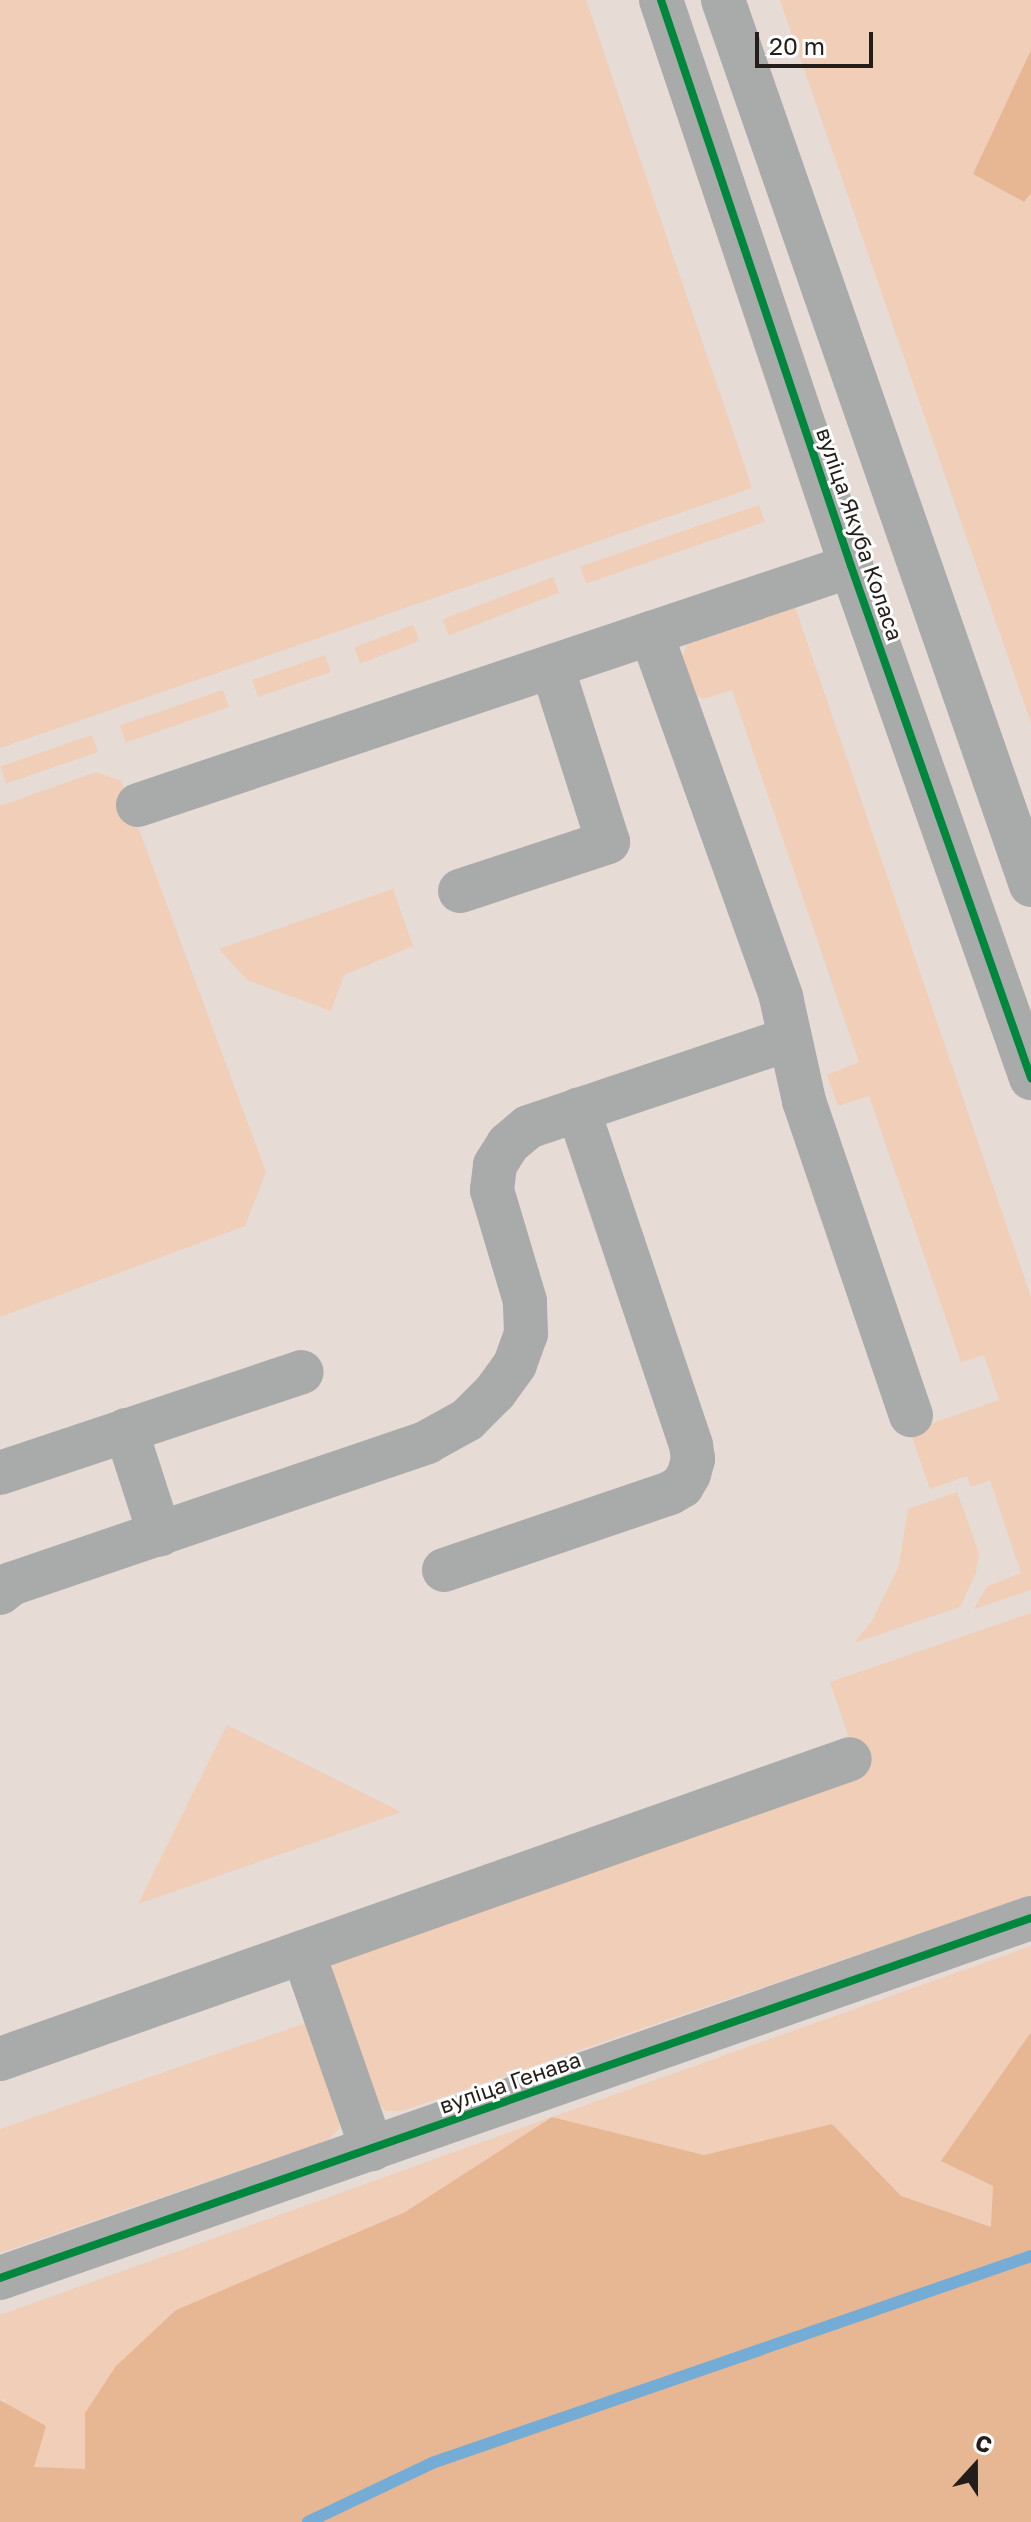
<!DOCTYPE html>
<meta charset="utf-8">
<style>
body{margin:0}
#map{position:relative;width:1031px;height:2522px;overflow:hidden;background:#e6dbd5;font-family:"Golos Text",sans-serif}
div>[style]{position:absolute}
.green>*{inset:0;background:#f0ceb7;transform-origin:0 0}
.forest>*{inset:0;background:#e7b692}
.stream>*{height:12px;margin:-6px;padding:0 6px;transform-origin:6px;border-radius:6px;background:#75acd5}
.minor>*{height:44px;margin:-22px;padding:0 22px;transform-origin:22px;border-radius:22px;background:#a9aaaa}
.cycleway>*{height:8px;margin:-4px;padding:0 4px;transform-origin:4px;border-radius:4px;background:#00873e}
span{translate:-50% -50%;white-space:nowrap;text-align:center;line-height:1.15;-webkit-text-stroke:6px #fff;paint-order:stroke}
.street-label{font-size:22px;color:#241d19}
.north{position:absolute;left:935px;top:2426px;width:80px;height:80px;-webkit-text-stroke:6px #fff;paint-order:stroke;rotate:21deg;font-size:22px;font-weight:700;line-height:32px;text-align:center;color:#241d19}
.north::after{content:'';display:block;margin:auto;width:28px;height:36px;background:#241d19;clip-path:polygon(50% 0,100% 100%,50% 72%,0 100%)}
.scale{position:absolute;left:755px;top:32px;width:118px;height:36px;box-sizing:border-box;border:4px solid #241d19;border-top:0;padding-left:10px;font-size:24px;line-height:28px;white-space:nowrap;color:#241d19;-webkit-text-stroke:6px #fff;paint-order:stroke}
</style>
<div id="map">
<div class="green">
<div style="clip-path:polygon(0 0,586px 0,752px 488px,0 748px)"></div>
<div style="clip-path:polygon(780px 0,1031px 0,1031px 50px,973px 174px,1024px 202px,1031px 193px,1031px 723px)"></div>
<div style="left:759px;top:505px;width:18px;height:189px;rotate:71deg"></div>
<div style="left:553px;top:577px;width:17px;height:118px;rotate:69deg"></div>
<div style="clip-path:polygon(793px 601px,1031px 1297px,1031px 1590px,974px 1609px,987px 1586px,1021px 1573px,990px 1480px,971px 1487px,967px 1476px,930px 1489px,910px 1431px,999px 1400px,984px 1355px,961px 1362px,869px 1096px,838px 1106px,827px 1075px,859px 1062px,732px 690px,703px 699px,684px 689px,677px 669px,690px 637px)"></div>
<div style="left:413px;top:625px;width:17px;height:63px;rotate:69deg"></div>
<div style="left:325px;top:655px;width:18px;height:77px;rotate:71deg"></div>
<div style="left:223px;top:690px;width:18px;height:109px;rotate:71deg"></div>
<div style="left:92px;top:735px;width:18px;height:97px;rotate:71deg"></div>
<div style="clip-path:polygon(96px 772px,121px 781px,266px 1172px,245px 1226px,0 1317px,0 806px)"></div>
<div style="clip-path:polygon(393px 889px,413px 946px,344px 975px,331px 1011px,247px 980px,219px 949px)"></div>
<div style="clip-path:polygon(957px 1492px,979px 1553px,976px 1573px,960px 1607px,854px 1643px,872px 1621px,899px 1566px,908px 1509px)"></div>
<div style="clip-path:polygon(1031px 1613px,1031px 1895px,402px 2111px,386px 2111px,374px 2099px,332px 1979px,334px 1962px,861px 1773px,830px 1682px)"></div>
<div style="clip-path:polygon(227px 1725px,401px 1812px,138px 1904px)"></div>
<div style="clip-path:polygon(1031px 1946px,1031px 2032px,942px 2161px,993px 2186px,992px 2228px,901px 2196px,832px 2124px,704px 2155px,552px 2117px,405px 2212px,176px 2310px,85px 2470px,34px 2467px,4px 2399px,0 2400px,0 2315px,552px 2117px)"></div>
<div style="clip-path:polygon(309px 2022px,341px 2113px,339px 2129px,328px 2140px,0 2253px,0 2129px)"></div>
</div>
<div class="forest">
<div style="clip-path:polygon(1031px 50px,1031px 193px,1024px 202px,973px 174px)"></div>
<div style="clip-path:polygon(1031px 2032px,1031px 2522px,0 2522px,0 2400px,46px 2426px,34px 2467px,85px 2469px,85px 2413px,116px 2366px,176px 2310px,405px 2212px,552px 2117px,704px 2155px,832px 2124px,901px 2196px,991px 2227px,993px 2186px,941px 2161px)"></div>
</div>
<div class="stream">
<div style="left:308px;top:2522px;width:137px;rotate:-25.4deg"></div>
<div style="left:432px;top:2463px;width:634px;rotate:-19.06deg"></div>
</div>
<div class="minor">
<div style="left:661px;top:0;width:597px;rotate:71.44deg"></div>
<div style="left:851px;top:566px;width:543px;rotate:70.63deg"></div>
<div style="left:723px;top:0;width:937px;rotate:70.81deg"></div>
<div style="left:651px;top:633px;width:387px;rotate:70.3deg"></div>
<div style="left:781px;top:997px;width:107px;rotate:77.5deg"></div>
<div style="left:804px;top:1101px;width:332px;rotate:71.2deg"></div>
<div style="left:138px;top:805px;width:752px;rotate:-18.53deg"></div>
<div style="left:460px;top:891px;width:156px;rotate:-18.3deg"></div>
<div style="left:608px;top:842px;width:184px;rotate:-107.7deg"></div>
<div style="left:126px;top:1430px;width:110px;rotate:72.1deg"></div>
<div style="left:0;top:1473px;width:318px;rotate:-18.5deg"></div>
<div style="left:444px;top:1570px;width:239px;rotate:-18.8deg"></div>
<div style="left:670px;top:1493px;width:14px;rotate:-30deg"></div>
<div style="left:682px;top:1486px;width:14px;rotate:-60deg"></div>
<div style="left:689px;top:1474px;width:16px;rotate:-75deg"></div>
<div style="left:693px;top:1459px;width:14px;rotate:-98deg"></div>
<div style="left:691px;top:1445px;width:354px;rotate:-108.6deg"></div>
<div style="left:0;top:1593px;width:14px;rotate:-39deg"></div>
<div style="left:11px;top:1584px;width:440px;rotate:-18.8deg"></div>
<div style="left:427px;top:1442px;width:46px;rotate:-28.8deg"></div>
<div style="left:467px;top:1420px;width:40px;rotate:-45deg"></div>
<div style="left:495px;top:1392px;width:34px;rotate:-54deg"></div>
<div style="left:515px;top:1364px;width:32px;rotate:-70deg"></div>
<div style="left:526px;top:1334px;width:33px;rotate:-92deg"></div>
<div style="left:525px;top:1301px;width:116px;rotate:-106.6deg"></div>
<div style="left:492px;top:1190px;width:25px;rotate:-83deg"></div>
<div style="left:495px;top:1165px;width:25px;rotate:-58deg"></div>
<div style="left:508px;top:1144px;width:26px;rotate:-40deg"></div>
<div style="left:528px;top:1127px;width:276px;rotate:-18.6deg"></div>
<div style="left:303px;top:1952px;width:209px;rotate:70.7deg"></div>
<div style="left:0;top:2059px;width:901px;rotate:-19.44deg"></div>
<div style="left:0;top:2278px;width:1092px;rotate:-19.25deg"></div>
</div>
<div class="cycleway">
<div style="left:661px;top:0;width:597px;rotate:71.44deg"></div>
<div style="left:851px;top:566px;width:543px;rotate:70.63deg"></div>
<div style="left:0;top:2278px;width:1092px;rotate:-19.25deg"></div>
</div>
<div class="street-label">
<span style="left:860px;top:534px;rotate:71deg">вуліца Якуба Коласа</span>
<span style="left:510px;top:2082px;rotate:-19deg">вуліца Генава</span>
</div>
<div class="north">С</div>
<div class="scale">20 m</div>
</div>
